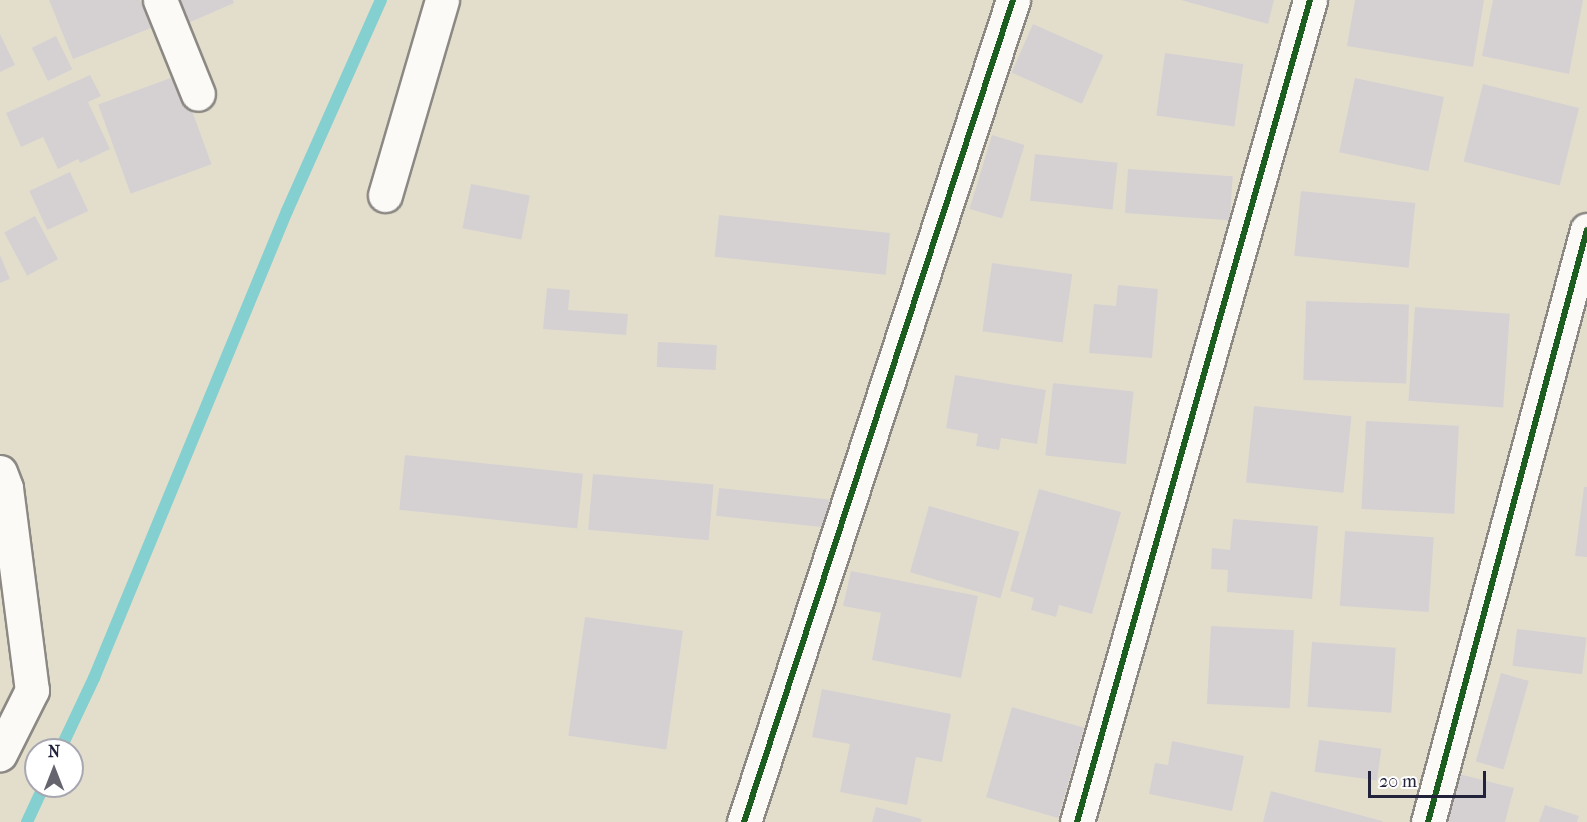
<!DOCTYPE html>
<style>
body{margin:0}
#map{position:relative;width:1587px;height:822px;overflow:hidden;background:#e3decc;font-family:"IM FELL French Canon",serif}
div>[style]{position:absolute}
.stream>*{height:12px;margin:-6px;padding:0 6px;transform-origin:6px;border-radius:6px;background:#84cfcf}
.building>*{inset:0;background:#d5d1d3;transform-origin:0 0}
.roads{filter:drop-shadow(2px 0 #8c8984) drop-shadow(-2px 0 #8c8984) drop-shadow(0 2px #8c8984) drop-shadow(0 -2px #8c8984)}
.street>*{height:33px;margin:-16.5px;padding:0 16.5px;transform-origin:16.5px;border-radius:16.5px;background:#fbfaf7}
.cycleway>*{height:6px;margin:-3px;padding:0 3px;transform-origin:3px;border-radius:3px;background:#1b5e20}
span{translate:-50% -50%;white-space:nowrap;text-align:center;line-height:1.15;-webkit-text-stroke:4.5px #fff;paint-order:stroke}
.north{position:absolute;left:24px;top:738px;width:60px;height:60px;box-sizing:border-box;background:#fff;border:2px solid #a7a7b1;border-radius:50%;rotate:0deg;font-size:16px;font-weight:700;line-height:24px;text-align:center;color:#22223b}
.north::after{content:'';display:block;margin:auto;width:21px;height:27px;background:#66646e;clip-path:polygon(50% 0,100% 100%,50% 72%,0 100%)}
.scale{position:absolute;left:1368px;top:771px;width:118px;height:27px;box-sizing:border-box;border:3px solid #22223b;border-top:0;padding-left:8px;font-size:18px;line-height:21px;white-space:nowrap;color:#22223b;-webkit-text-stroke:4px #fff;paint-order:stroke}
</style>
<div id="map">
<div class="stream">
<div style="left:60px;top:750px;width:80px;rotate:-64.7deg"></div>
<div style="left:94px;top:678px;width:505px;rotate:-67.55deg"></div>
<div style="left:287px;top:211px;width:231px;rotate:-66deg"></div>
<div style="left:27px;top:822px;width:40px;rotate:-65deg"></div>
</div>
<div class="building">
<div style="clip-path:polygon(49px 0,140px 0,151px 28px,73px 59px)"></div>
<div style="clip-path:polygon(178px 0,233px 0,234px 3px,188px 23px)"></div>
<div style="clip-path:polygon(1181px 0,1274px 0,1268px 24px)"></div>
<div style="clip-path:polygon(1355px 0,1484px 0,1473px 67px,1347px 46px)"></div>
<div style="clip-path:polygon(1493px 0,1583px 0,1569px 74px,1482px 56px)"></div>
<div style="left:1033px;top:24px;width:77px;height:53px;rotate:24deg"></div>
<div style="clip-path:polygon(0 34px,15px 65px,0 72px)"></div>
<div style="left:56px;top:36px;width:37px;height:27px;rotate:64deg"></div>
<div style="left:1165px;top:53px;width:79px;height:63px;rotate:8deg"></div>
<div style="clip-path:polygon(90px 75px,101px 96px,88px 102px,110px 149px,80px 163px,78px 159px,58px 169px,43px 137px,21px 147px,6px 113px)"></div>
<div style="left:179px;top:75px;width:95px;height:86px;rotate:70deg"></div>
<div style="left:1355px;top:78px;width:91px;height:76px;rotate:12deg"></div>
<div style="left:1483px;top:84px;width:99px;height:80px;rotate:14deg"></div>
<div style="left:992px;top:135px;width:34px;height:77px;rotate:17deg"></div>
<div style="left:1035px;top:154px;width:83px;height:47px;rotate:6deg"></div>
<div style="left:1128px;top:169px;width:105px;height:44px;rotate:4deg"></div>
<div style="left:70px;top:172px;width:43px;height:45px;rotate:65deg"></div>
<div style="left:471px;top:184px;width:60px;height:45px;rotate:11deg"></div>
<div style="left:1301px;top:191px;width:115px;height:65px;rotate:6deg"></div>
<div style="left:719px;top:215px;width:172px;height:42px;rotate:6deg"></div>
<div style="left:35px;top:216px;width:49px;height:35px;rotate:62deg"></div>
<div style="clip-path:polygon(0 255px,10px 279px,0 283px)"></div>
<div style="left:992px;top:263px;width:81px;height:69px;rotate:8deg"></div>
<div style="clip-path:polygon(1118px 285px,1158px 289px,1152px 358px,1089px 353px,1094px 304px,1116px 306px)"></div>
<div style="clip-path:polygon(547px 288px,570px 290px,568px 310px,628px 314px,626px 335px,543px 329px)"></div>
<div style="left:1306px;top:301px;width:103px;height:79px;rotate:2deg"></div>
<div style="left:1415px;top:307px;width:95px;height:94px;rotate:4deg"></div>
<div style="left:658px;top:342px;width:59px;height:25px;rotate:3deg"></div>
<div style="clip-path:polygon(955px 375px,1046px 390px,1037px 444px,1001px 438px,999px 450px,976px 446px,978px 434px,946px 428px)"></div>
<div style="left:1053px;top:383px;width:81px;height:73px;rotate:6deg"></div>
<div style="left:1254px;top:406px;width:98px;height:77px;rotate:6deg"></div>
<div style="left:1366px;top:421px;width:93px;height:88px;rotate:3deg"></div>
<div style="left:405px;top:455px;width:179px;height:55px;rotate:6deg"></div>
<div style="left:593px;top:474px;width:121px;height:56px;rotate:5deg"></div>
<div style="clip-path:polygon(1584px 487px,1587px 487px,1587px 557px,1575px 556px)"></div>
<div style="left:719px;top:488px;width:111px;height:28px;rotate:6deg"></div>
<div style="clip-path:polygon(1039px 489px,1121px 512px,1092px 614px,1059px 605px,1056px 617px,1031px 610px,1034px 598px,1010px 591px)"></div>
<div style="left:929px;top:506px;width:94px;height:69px;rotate:16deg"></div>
<div style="clip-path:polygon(1233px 519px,1318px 526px,1312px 599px,1227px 592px,1228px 570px,1211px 569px,1212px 548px,1230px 550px)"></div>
<div style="left:1345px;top:531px;width:89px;height:75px;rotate:4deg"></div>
<div style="clip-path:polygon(851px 571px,978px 596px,961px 678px,872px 660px,881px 613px,843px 606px)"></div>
<div style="left:585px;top:617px;width:99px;height:120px;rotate:8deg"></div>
<div style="left:1211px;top:626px;width:83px;height:78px;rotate:3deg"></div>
<div style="left:1517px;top:629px;width:70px;height:37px;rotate:7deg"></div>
<div style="left:1312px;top:642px;width:84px;height:65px;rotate:4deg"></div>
<div style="left:1501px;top:673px;width:29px;height:92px;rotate:16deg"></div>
<div style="clip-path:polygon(822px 689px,951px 714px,942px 762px,916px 757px,907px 805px,840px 792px,850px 744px,812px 737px)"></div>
<div style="left:1012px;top:707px;width:75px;height:94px;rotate:16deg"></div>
<div style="left:1319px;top:740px;width:63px;height:32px;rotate:8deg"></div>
<div style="clip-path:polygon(1172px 741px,1244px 756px,1232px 811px,1149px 794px,1155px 763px,1168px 765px)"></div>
<div style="clip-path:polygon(1451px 772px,1514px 788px,1505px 822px,1439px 822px)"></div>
<div style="clip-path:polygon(1271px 791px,1382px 821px,1382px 822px,1263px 822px)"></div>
<div style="clip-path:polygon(1545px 805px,1579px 816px,1577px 822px,1539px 822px)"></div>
<div style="clip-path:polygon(876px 807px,922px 819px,921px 822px,872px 822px)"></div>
</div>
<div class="roads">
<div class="street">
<div style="left:160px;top:0;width:101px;rotate:68deg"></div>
<div style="left:385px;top:195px;width:203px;rotate:-73.7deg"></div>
<div style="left:0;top:472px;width:17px;rotate:69deg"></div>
<div style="left:6px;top:488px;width:204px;rotate:82.7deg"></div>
<div style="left:32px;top:690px;width:72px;rotate:116.6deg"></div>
<div style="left:744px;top:822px;width:865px;rotate:-71.88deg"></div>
<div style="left:1077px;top:822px;width:854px;rotate:-74.17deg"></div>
<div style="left:1428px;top:822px;width:613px;rotate:-74.97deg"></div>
</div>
</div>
<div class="cycleway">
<div style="left:744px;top:822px;width:865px;rotate:-71.88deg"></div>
<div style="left:1077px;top:822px;width:854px;rotate:-74.17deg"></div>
<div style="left:1428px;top:822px;width:613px;rotate:-74.97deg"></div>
</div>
<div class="north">N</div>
<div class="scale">20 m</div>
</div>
